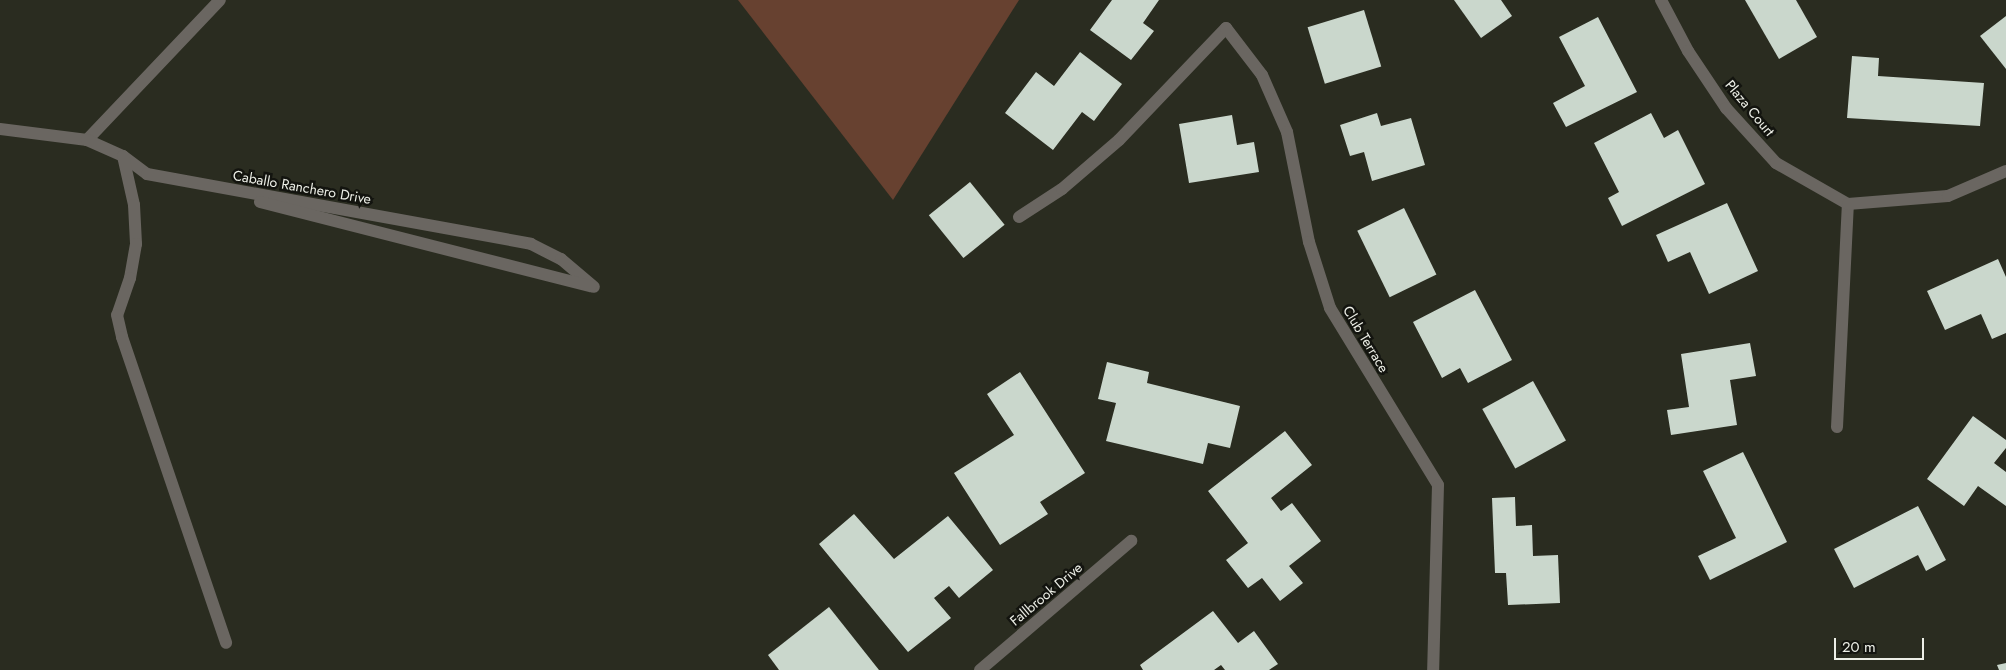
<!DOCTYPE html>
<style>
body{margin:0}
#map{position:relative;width:2006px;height:670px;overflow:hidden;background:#2a2c20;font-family:Jost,sans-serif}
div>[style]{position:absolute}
.green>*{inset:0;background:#674130}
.building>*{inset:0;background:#cad7cc;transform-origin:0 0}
.lane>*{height:12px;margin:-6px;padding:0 6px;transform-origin:6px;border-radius:6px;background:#6a6661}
.street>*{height:12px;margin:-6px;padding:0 6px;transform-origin:6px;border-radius:6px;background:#6a6661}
span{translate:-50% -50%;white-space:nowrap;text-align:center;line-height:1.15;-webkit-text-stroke:5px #13140f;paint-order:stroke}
.street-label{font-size:14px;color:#edefe7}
.scale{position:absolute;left:1834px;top:638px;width:90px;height:22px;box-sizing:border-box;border:2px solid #edefe7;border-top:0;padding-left:6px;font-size:15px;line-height:18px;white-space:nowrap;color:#edefe7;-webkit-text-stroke:4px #13140f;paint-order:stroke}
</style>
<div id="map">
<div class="green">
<div style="clip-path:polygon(738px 0,1019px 0,893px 200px)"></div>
</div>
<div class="building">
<div style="clip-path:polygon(1112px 0,1159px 0,1143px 23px,1154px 31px,1131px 60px,1090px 30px)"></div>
<div style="clip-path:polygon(1454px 0,1501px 0,1512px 16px,1481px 38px)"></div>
<div style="clip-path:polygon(1745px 0,1796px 0,1817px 37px,1779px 59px)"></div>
<div style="left:1364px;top:10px;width:59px;height:59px;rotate:73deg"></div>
<div style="clip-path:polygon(2006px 16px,2006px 69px,1980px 36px)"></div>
<div style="clip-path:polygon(1598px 17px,1637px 92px,1566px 127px,1553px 103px,1585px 86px,1559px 37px)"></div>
<div style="clip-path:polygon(1080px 52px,1122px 84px,1094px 121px,1082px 112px,1053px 150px,1005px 113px,1036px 72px,1054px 86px)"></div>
<div style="clip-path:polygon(1852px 56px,1879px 58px,1878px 76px,1984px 83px,1980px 126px,1847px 118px)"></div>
<div style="clip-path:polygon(1377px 113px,1381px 126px,1411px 118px,1425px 165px,1372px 181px,1364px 152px,1350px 156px,1340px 125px)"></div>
<div style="clip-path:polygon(1651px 113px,1664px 138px,1678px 130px,1705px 184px,1622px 226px,1608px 198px,1619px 192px,1594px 143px)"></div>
<div style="clip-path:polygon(1232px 115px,1237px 145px,1254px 142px,1259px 172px,1189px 183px,1179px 124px)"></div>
<div style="left:970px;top:182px;width:55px;height:53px;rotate:51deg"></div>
<div style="clip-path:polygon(1727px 203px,1758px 271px,1709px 294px,1690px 252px,1668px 262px,1656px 235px)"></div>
<div style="left:1404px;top:208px;width:74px;height:52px;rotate:64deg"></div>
<div style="clip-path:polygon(1998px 259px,2006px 277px,2006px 333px,1992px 339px,1981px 314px,1945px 330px,1927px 291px)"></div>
<div style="clip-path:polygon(1475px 290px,1512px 360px,1468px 383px,1460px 368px,1442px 378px,1413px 322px)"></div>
<div style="clip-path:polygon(1750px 343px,1756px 376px,1730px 380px,1737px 425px,1671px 435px,1667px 410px,1689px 407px,1681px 354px)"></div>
<div style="clip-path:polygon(1107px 362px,1149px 372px,1147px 383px,1240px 406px,1230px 448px,1208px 443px,1203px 464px,1106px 441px,1116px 403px,1098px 399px)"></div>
<div style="clip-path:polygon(1020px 372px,1085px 473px,1040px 502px,1048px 514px,1000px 545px,954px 473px,1014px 435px,987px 394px)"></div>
<div style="left:1533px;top:381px;width:68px;height:58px;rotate:61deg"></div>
<div style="clip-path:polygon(1973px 416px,2006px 440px,2006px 448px,1994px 463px,2006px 472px,2006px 506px,1978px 486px,1964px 506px,1927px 479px)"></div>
<div style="clip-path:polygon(1285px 431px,1312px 465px,1271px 498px,1281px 511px,1292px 503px,1321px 541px,1289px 566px,1303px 583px,1280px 601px,1262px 578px,1248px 588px,1226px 560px,1248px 543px,1208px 491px)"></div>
<div style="clip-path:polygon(1743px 452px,1787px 542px,1710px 580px,1698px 556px,1736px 538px,1703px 471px)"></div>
<div style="clip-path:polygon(1515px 497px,1516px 526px,1532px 525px,1533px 556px,1558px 555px,1560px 603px,1508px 605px,1506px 573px,1495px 573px,1492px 498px)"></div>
<div style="clip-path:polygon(1918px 506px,1946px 560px,1926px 571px,1918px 555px,1854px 588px,1834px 549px)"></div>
<div style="clip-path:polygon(854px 514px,894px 559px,948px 516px,993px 570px,959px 598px,949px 586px,934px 598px,951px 618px,908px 652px,819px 544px)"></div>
<div style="clip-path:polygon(829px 607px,879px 670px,779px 670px,768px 655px)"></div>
<div style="clip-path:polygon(1213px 611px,1238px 643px,1254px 631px,1278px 664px,1269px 670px,1225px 670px,1221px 665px,1214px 670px,1143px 670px,1140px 665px)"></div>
<div style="clip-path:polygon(2006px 663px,2006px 670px,1999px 670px,1997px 665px)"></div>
</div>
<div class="lane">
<div style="left:87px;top:140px;width:193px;rotate:-46.5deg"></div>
<div style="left:1019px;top:217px;width:51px;rotate:-33.1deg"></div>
<div style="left:1062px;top:189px;width:75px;rotate:-40.7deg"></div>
<div style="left:1119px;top:140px;width:155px;rotate:-46.3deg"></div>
</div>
<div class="street">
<div style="left:1661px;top:0;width:58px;rotate:62.1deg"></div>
<div style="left:1688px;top:51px;width:69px;rotate:56.3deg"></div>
<div style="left:1726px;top:108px;width:74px;rotate:47.7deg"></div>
<div style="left:1776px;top:163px;width:83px;rotate:29.7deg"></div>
<div style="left:1226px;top:28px;width:59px;rotate:52.5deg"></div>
<div style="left:1262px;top:75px;width:62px;rotate:66.3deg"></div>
<div style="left:1287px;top:132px;width:112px;rotate:78.7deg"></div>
<div style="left:1309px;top:242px;width:69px;rotate:72.3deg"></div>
<div style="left:1330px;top:308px;width:207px;rotate:58.6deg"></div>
<div style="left:1438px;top:485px;width:185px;rotate:91.5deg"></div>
<div style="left:0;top:129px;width:88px;rotate:7.2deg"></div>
<div style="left:87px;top:140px;width:39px;rotate:24deg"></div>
<div style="left:123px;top:156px;width:30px;rotate:37deg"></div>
<div style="left:147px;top:174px;width:390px;rotate:10.3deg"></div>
<div style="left:531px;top:244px;width:34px;rotate:27deg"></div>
<div style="left:561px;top:259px;width:43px;rotate:40.3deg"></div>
<div style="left:123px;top:156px;width:50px;rotate:77.3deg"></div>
<div style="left:134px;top:205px;width:39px;rotate:87deg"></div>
<div style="left:136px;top:244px;width:35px;rotate:100deg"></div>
<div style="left:130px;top:278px;width:39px;rotate:109deg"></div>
<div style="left:117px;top:315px;width:23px;rotate:77deg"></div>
<div style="left:122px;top:337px;width:323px;rotate:71.2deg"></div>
<div style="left:260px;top:202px;width:341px;rotate:14.3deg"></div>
<div style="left:1837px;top:427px;width:223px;rotate:-87.2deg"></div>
<div style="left:1848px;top:204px;width:100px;rotate:-4.6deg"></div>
<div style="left:1948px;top:196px;width:63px;rotate:-23.3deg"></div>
<div style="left:980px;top:670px;width:199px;rotate:-40.5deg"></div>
</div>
<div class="street-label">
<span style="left:1750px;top:108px;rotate:50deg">Plaza Court</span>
<span style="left:302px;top:187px;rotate:10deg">Caballo Ranchero Drive</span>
<span style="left:1366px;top:339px;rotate:59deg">Club Terrace</span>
<span style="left:1046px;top:594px;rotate:-40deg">Fallbrook Drive</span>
</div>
<div class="scale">20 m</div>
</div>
